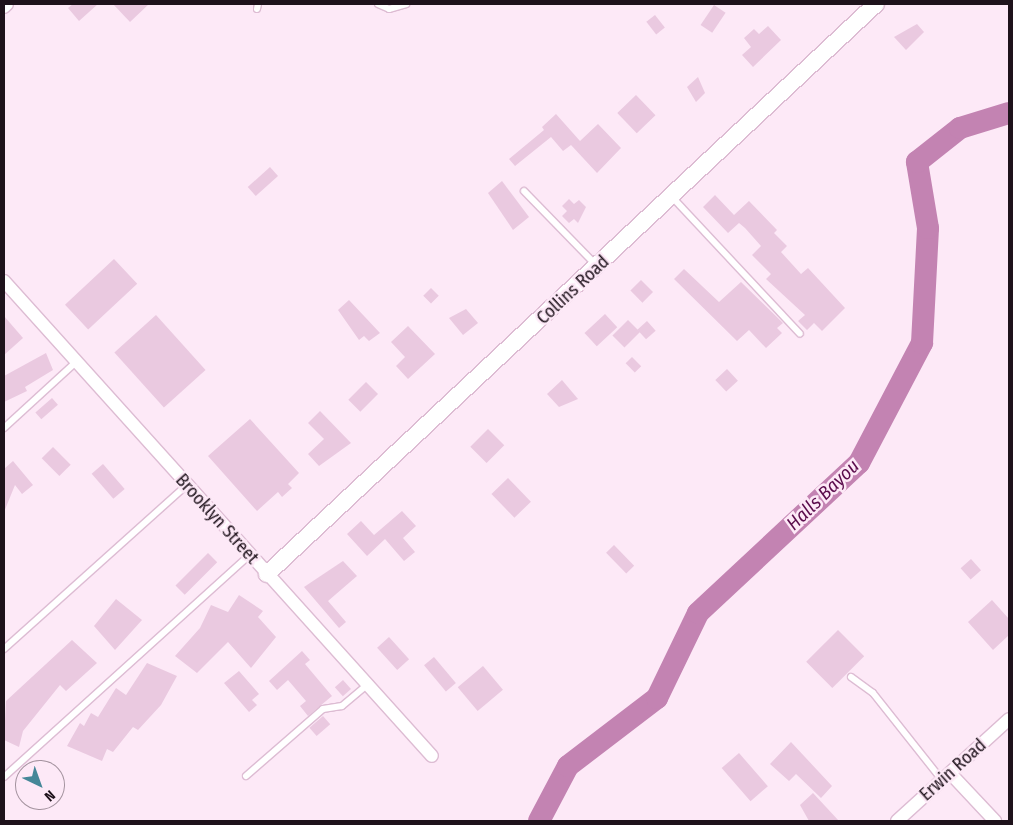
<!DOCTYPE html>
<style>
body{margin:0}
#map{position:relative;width:1013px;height:825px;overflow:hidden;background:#fde9f7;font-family:"Fira Sans Condensed",sans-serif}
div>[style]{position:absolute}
.river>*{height:22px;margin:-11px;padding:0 11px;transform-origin:11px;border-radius:11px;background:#c383b2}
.building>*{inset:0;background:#eac9e0;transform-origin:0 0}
.roads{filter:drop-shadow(1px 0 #ddbcd3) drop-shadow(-1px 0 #ddbcd3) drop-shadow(0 1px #ddbcd3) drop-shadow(0 -1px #ddbcd3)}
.lane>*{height:6px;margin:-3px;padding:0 3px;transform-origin:3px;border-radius:3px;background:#fff}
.street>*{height:12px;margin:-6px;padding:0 6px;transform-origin:6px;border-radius:6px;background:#fff}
.secondary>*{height:16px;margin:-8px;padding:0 8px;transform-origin:8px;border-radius:8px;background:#fff}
span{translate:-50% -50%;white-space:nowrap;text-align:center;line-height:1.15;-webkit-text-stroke:5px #fde9f7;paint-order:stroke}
.street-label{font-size:18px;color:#1e121b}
.water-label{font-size:19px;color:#5b0c4c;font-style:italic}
.frame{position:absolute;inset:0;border:5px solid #1e121b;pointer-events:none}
.north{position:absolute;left:15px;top:760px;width:50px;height:50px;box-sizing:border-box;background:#fde9f7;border:1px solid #a4939f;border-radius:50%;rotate:138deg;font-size:14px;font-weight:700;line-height:20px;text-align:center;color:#1e121b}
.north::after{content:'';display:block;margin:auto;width:18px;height:22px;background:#458798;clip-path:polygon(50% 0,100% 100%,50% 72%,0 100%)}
</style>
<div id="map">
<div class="river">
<div style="left:539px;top:821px;width:62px;rotate:-62.2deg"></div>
<div style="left:568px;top:766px;width:112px;rotate:-37.4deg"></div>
<div style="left:657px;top:698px;width:94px;rotate:-64.2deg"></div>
<div style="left:698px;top:613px;width:220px;rotate:-43deg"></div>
<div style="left:859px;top:463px;width:136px;rotate:-62.3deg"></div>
<div style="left:922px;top:343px;width:115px;rotate:-87deg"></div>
<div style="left:928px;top:228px;width:67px;rotate:-99.5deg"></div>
<div style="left:917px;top:162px;width:55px;rotate:-38.3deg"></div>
<div style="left:960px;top:128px;width:51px;rotate:-17deg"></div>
</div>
<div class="building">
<div style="clip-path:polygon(73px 4px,98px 4px,79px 21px,68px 8px)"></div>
<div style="clip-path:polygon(113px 4px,149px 4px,130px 22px)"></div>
<div style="left:714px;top:5px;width:14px;height:24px;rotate:34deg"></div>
<div style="left:655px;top:15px;width:16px;height:11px;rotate:52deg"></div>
<div style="clip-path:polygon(917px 24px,924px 32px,906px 50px,894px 37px)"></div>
<div style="clip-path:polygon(768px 26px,781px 40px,753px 67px,742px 55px,751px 47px,744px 38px,754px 29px,759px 34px)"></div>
<div style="clip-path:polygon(698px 77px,705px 93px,696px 102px,687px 87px)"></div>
<div style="left:636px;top:95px;width:28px;height:26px;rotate:46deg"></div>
<div style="clip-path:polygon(556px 114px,580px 141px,598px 124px,621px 148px,597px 173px,571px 145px,563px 151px,551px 137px,515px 166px,509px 159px,544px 130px,542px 127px)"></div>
<div style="left:270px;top:167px;width:12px;height:30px;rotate:48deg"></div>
<div style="clip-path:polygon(502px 181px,529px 217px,513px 230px,488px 193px)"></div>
<div style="clip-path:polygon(715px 195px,734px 215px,749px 201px,777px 230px,774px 233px,787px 246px,781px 252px,801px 274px,808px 268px,845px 308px,822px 331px,814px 323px,807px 330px,798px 321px,805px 315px,766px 279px,771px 274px,752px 255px,761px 246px,745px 228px,739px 223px,728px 233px,703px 207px)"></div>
<div style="clip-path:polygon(569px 199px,574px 204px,579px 200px,586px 207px,578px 223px,574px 219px,569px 223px,562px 216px,567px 211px,562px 206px)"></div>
<div style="left:114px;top:259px;width:34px;height:67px;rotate:47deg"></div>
<div style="clip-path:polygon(684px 269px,719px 302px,741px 282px,783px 323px,777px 328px,782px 333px,766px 348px,749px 330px,737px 341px,674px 279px)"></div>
<div style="left:641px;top:280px;width:17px;height:15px;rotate:45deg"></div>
<div style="left:431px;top:288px;width:11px;height:11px;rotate:45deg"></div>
<div style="clip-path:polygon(349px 300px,380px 333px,369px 341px,364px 336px,359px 340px,338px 310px)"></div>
<div style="clip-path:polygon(466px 309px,478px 323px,463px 335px,449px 318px)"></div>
<div style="left:605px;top:314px;width:18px;height:28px;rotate:47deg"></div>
<div style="left:156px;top:315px;width:74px;height:56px;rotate:48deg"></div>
<div style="clip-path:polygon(4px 316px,23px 338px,4px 355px)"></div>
<div style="left:628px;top:320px;width:17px;height:22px;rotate:45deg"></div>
<div style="left:647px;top:321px;width:13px;height:13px;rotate:48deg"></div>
<div style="clip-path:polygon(408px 326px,435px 354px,408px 379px,396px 366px,405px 357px,391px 342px)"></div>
<div style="clip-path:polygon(46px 353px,53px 370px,25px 387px,27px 391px,4px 402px,4px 376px)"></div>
<div style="left:632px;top:357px;width:13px;height:9px;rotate:45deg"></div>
<div style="left:727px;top:369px;width:16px;height:16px;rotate:47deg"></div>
<div style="clip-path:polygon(562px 380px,578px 399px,559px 407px,547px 394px)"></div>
<div style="left:366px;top:382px;width:17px;height:25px;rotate:45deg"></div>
<div style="left:52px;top:398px;width:9px;height:22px;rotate:49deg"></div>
<div style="clip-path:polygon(320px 411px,351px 443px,319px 466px,308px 454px,324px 439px,308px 423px)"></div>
<div style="clip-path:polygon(250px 419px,299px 473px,288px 484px,292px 488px,282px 497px,278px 492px,257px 511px,208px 456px)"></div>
<div style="left:488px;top:429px;width:23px;height:25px;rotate:45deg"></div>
<div style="left:53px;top:447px;width:25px;height:16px;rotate:45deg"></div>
<div style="clip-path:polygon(13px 461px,33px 485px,22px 494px,15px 485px,4px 512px,4px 469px)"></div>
<div style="left:103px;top:464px;width:33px;height:15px;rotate:49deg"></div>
<div style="left:508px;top:478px;width:33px;height:23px;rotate:46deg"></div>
<div style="clip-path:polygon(402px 511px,416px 526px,403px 538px,415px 552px,404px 561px,385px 539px,367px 556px,347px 534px,361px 521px,374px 535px)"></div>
<div style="left:614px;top:545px;width:29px;height:11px;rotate:46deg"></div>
<div style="left:208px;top:553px;width:13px;height:46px;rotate:45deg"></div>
<div style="left:971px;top:559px;width:15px;height:14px;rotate:48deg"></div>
<div style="clip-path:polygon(343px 561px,357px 576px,328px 601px,346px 622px,339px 628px,304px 587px)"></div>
<div style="clip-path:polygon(239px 595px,263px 611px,258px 617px,276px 637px,251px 668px,228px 642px,197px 673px,175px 656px,200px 628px,211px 605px,228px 612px)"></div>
<div style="clip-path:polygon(116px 599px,142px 620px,115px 650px,94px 626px)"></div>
<div style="clip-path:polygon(992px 600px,1009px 619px,1009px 635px,993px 650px,968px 622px)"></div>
<div style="left:838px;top:630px;width:37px;height:45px;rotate:45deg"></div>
<div style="left:389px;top:637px;width:30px;height:16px;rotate:48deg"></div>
<div style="clip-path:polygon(72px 640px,97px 663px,66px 691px,60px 685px,23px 731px,19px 747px,4px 740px,6px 701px)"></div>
<div style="clip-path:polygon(302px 651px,310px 660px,305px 664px,332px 696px,308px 716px,300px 706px,306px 701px,288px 680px,277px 690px,269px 681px)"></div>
<div style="left:434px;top:657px;width:34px;height:13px;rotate:50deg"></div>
<div style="clip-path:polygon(147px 663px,177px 676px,161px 705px,138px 730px,133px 727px,113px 752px,107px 749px,102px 761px,67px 746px,80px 723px,84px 726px,91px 713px,98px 717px,116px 688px,126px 695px)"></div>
<div style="left:483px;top:666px;width:31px;height:33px;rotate:50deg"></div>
<div style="clip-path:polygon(239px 671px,259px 694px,252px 700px,257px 705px,249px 712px,224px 683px)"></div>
<div style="left:343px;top:680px;width:12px;height:11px;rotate:48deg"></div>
<div style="left:323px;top:716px;width:11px;height:18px;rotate:49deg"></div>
<div style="clip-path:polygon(791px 742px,832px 786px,821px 798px,796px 774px,789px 781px,770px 764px)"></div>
<div style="left:739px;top:753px;width:44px;height:23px;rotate:49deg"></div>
<div style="clip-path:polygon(813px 793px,839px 821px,809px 821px,800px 805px)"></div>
</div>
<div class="roads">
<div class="lane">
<div style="left:378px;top:4px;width:12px;rotate:24deg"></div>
<div style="left:389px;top:9px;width:18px;rotate:-16deg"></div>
<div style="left:257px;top:9px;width:5px;rotate:-79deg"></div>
<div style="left:524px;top:191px;width:105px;rotate:45.8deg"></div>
<div style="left:672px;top:197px;width:187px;rotate:46.9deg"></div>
<div style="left:4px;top:428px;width:98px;rotate:-42.5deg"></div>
<div style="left:4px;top:649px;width:246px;rotate:-41.9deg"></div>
<div style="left:851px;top:677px;width:27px;rotate:36deg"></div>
<div style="left:873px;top:693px;width:111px;rotate:51.6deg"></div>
<div style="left:246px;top:776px;width:102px;rotate:-41deg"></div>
<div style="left:323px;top:709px;width:19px;rotate:-9deg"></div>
<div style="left:342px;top:706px;width:33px;rotate:-40deg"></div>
<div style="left:4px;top:777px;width:331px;rotate:-42.1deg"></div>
</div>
<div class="street">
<div style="left:4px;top:7px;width:4px;rotate:-45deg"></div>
<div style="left:4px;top:281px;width:639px;rotate:47.98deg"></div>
<div style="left:950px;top:773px;width:66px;rotate:46.8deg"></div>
<div style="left:897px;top:821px;width:151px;rotate:-42.3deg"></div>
</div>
<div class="secondary">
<div style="left:267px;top:574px;width:834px;rotate:-43.11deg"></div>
</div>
</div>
<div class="street-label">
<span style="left:573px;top:290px;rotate:-43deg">Collins Road</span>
<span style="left:217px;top:519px;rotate:48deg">Brooklyn Street</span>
<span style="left:953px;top:770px;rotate:-42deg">Erwin Road</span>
</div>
<div class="water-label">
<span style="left:823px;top:495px;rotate:-44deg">Halls Bayou</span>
</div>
<div class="frame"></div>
<div class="north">N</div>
</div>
